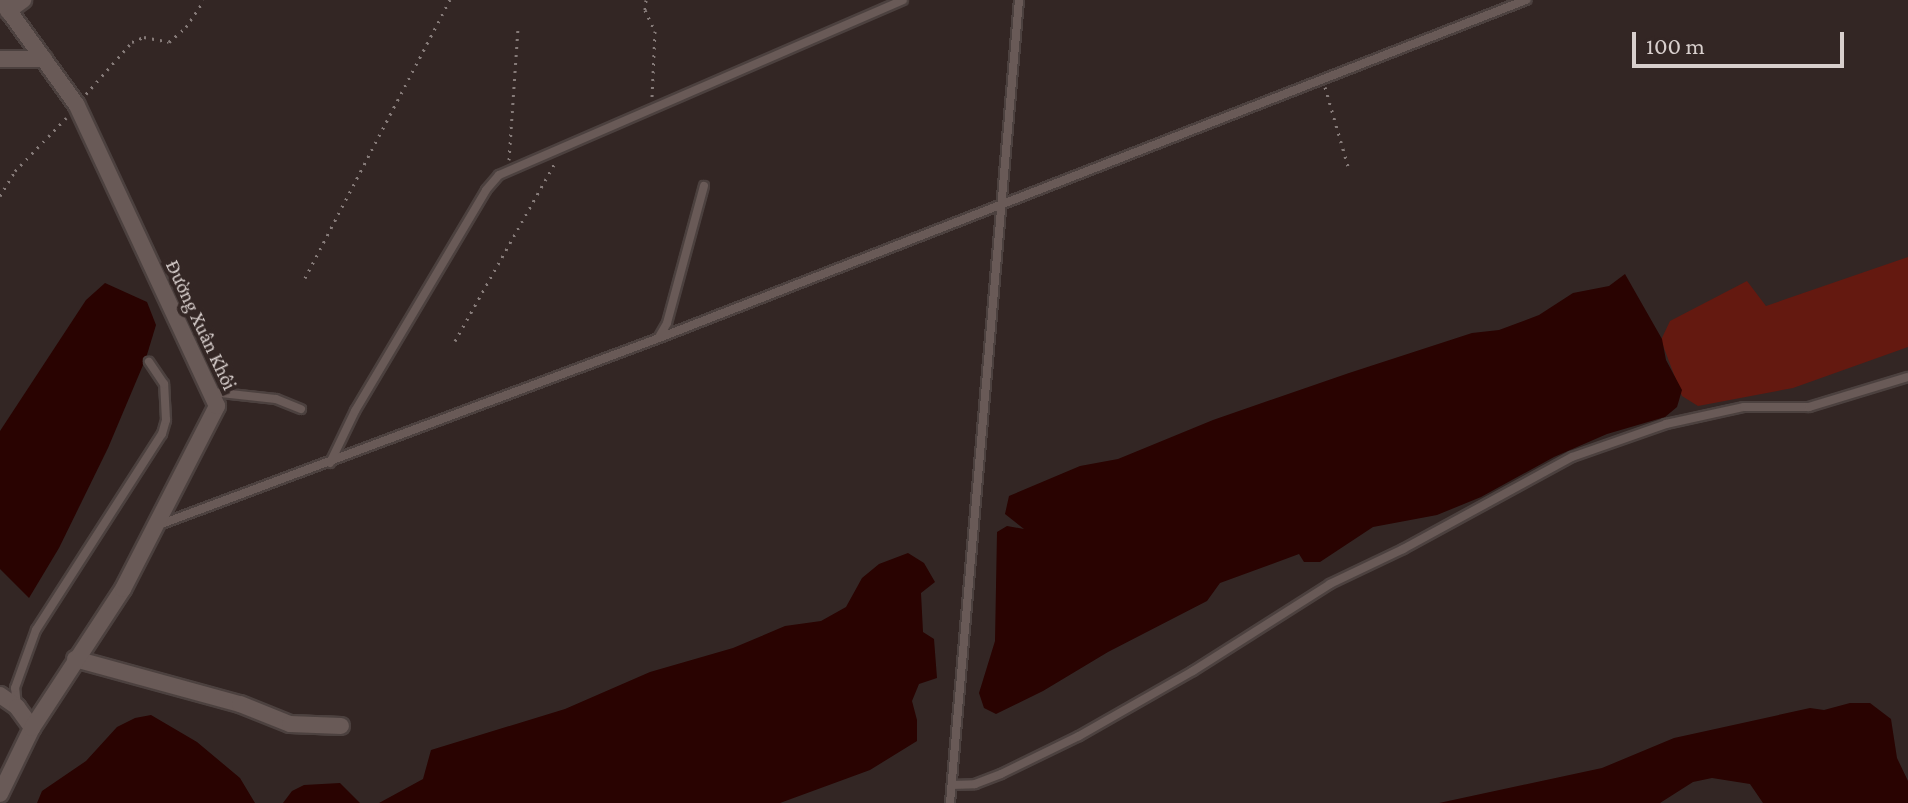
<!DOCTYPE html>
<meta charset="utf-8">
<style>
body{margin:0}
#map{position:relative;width:1908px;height:803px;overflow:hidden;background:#332624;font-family:"Crimson Pro",serif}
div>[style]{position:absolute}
.green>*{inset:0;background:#641910}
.water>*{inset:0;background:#290301}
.path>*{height:3px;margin-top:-1.5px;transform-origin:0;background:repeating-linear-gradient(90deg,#867b79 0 2px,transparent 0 8px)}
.roads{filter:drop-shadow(2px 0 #4c413f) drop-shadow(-2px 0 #4c413f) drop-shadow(0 2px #4c413f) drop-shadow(0 -2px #4c413f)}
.service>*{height:8px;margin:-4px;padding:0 4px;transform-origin:4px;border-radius:4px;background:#695a57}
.minor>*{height:16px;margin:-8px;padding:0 8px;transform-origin:8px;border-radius:8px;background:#695a57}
span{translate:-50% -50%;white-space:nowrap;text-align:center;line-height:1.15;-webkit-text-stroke:8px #332624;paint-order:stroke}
.street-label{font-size:20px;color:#d8cfcd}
.scale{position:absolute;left:1632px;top:32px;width:212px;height:36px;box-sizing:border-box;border:4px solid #d8cfcd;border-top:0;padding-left:10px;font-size:24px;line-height:28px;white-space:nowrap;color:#d8cfcd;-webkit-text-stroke:6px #332624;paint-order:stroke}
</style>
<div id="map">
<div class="green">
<div style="clip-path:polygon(1908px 257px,1908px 347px,1793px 388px,1698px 406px,1682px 396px,1661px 340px,1670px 321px,1747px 281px,1766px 306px)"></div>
</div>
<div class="water">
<div style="clip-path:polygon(1625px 274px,1662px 339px,1666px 360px,1682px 390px,1677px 407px,1665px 417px,1607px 434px,1554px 457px,1481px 497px,1437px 515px,1373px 527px,1320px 562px,1304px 562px,1299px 554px,1220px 583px,1207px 601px,1108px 652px,1043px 691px,996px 714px,984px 708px,979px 693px,995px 641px,997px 532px,1007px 526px,1024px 529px,1005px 514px,1009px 496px,1080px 466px,1118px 459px,1213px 420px,1349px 373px,1472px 333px,1499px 330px,1539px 315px,1573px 293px,1609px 286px)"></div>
<div style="clip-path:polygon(105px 283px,147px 302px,156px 325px,146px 358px,108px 448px,59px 548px,29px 598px,0 569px,0 431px,86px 300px)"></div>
<div style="clip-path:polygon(908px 553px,924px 563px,935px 582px,921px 593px,923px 632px,934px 639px,937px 678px,919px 684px,912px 701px,917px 720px,917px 741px,870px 770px,780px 803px,379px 803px,423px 779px,431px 750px,565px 709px,650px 672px,733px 648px,785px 626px,821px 621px,846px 607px,862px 578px,879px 564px)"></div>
<div style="clip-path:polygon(1850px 703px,1870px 703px,1891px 719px,1897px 758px,1908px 781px,1908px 803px,1763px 803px,1750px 784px,1712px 778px,1693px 782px,1660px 803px,1439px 803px,1602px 768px,1674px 738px,1706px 731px,1810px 708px,1824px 710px)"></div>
<div style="clip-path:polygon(151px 715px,197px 742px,240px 778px,255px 803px,37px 803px,42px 791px,86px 761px,117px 727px,135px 718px)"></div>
<div style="clip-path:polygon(340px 783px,360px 803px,283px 803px,292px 791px,304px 785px)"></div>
</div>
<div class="path">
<div style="left:646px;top:0;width:10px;rotate:96deg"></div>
<div style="left:645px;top:10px;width:23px;rotate:65deg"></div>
<div style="left:655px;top:31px;width:67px;rotate:92.6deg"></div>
<div style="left:1325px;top:87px;width:82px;rotate:73.8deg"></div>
<div style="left:86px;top:94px;width:69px;rotate:-48.5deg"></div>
<div style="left:132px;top:42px;width:13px;rotate:-23deg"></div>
<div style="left:144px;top:37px;width:25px;rotate:11deg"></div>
<div style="left:169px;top:42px;width:23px;rotate:-41deg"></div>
<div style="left:186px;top:27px;width:32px;rotate:-56deg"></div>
<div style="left:509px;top:160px;width:132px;rotate:-86.1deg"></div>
<div style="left:0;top:196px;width:29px;rotate:-59deg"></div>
<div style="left:15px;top:171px;width:74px;rotate:-46.1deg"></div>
<div style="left:305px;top:278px;width:314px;rotate:-62.5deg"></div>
<div style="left:455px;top:341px;width:204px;rotate:-60.7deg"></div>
</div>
<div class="roads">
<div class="service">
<div style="left:659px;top:337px;width:16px;rotate:-60deg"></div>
<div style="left:667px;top:323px;width:142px;rotate:-74.9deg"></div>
<div style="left:212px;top:392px;width:64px;rotate:6.2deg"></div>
<div style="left:276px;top:399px;width:27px;rotate:22deg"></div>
<div style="left:330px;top:463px;width:58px;rotate:-64.3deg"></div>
<div style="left:355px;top:411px;width:257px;rotate:-59.3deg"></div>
<div style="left:486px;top:190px;width:20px;rotate:-49deg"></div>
<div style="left:499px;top:175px;width:440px;rotate:-23.4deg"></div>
<div style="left:156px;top:526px;width:537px;rotate:-20.49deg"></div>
<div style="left:659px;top:338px;width:931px;rotate:-21.3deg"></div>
<div style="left:17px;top:706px;width:18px;rotate:-96deg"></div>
<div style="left:15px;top:688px;width:62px;rotate:-70.1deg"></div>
<div style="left:36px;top:630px;width:233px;rotate:-57.3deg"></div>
<div style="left:162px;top:434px;width:15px;rotate:-74deg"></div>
<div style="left:166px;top:420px;width:36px;rotate:-93deg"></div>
<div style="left:164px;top:384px;width:27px;rotate:-124deg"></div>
<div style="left:952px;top:785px;width:23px;rotate:-2deg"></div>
<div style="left:975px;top:784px;width:28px;rotate:-21deg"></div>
<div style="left:1001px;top:774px;width:87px;rotate:-26deg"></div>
<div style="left:1079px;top:736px;width:131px;rotate:-29.7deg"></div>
<div style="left:1193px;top:671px;width:162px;rotate:-32.4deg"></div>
<div style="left:1330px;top:584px;width:81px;rotate:-25.6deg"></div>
<div style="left:1403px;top:549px;width:192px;rotate:-28.6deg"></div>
<div style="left:1572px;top:457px;width:100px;rotate:-19.3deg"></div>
<div style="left:1666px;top:424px;width:80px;rotate:-12.3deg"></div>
<div style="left:1744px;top:407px;width:65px"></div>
<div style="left:1809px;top:407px;width:103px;rotate:-16.9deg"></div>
<div style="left:950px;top:803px;width:806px;rotate:-85.09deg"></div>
</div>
<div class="minor">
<div style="left:8px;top:11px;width:19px;rotate:-36deg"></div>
<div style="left:0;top:59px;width:44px"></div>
<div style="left:75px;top:659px;width:171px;rotate:15.3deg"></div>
<div style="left:240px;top:704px;width:54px;rotate:21.8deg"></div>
<div style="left:290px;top:724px;width:51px;rotate:2.2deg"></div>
<div style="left:0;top:695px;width:21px;rotate:35deg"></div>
<div style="left:17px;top:707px;width:26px;rotate:54deg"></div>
<div style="left:0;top:794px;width:73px;rotate:-64.1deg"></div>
<div style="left:32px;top:728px;width:166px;rotate:-56.8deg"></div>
<div style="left:123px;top:589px;width:206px;rotate:-62.8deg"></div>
<div style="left:217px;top:406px;width:333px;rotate:-115deg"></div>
<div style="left:76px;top:104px;width:128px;rotate:-125.8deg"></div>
</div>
</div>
<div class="street-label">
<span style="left:201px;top:325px;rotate:65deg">Đường Xuân Khôi</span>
</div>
<div class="scale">100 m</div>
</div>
